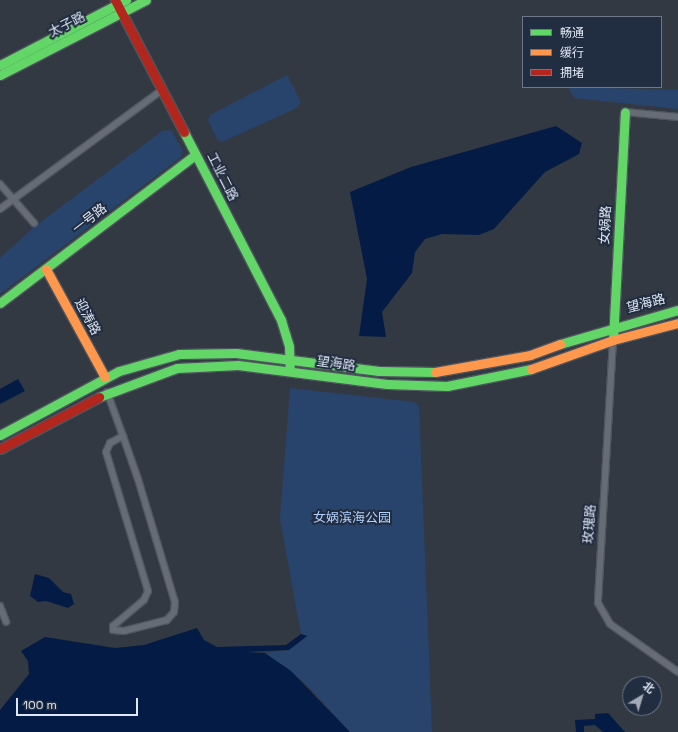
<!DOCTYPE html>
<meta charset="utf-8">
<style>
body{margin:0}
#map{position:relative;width:678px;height:732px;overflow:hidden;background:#323943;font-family:"Space Grotesk","Noto Sans SC",sans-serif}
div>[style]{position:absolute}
.green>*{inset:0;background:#28446d}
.water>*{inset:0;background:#041c45}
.roads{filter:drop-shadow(1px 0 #4f555e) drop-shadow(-1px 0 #4f555e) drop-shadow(0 1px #4f555e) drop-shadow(0 -1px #4f555e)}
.street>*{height:6px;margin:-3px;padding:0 3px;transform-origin:3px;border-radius:3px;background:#666c75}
.fast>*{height:9px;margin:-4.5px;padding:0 4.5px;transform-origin:4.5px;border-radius:4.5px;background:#63d668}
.slow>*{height:9px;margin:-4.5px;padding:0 4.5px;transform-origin:4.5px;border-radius:4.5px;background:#ff974d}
.jam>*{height:9px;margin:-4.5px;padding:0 4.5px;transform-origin:4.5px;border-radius:4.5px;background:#b3261e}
span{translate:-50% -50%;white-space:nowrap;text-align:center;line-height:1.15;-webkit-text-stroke:4px #212d40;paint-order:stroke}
.street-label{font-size:13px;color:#dfe7f3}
.park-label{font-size:13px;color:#b3d2ff}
.legend{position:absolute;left:522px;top:16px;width:140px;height:72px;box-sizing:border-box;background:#212d40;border:1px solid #6d7788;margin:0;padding:5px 7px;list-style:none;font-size:12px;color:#dfe7f3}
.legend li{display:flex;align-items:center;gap:8px;height:20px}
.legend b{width:20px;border:1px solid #6d7788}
.north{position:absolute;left:622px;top:676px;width:40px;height:40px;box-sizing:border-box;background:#212d40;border:1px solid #6d7788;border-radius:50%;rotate:38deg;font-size:11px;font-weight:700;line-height:16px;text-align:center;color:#dfe7f3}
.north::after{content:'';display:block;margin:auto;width:14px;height:18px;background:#a2aab5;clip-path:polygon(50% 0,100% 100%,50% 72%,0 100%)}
.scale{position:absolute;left:16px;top:698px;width:122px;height:18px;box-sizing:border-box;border:2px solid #dfe7f3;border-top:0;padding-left:5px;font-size:12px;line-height:14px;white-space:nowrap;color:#dfe7f3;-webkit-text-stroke:3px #212d40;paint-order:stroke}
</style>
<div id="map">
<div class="green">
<div style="clip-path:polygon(287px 75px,301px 102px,297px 108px,222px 142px,217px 139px,208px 120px,210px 115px)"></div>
<div style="clip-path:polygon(568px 87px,678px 90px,678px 109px,574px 98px)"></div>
<div style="clip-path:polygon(171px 130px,183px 151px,181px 157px,0 294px,0 258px,34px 227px,162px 131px)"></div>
<div style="clip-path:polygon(290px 388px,414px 402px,419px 406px,432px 732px,350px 732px,305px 683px,265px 653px,289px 650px,307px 636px,301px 634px,280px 519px)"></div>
</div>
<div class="water">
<div style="clip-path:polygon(556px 126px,582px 143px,579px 154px,545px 172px,494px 229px,479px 235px,442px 234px,425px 239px,415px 252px,412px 273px,382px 312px,386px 337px,359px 336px,367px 279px,350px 192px,411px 167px)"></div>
<div style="clip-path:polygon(18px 379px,25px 391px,0 404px,0 389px)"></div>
<div style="clip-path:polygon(35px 574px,49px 578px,63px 592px,71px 594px,74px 604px,68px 608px,46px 601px,38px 602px,30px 596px)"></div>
<div style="clip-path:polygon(197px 628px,204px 640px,217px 647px,286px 645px,301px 634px,307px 636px,289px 650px,245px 652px,265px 653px,291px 671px,350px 732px,0 732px,0 710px,29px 674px,28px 661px,21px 651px,45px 637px,115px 648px,144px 645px)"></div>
<div style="clip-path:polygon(608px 713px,625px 732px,603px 732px,595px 725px,584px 726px,584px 732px,576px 732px,575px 720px,595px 719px,595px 714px)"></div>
</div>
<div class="roads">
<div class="street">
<div style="left:625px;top:112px;width:53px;rotate:5.4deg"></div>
<div style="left:0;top:184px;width:52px;rotate:48.9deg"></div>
<div style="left:0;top:209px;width:201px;rotate:-36.3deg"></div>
<div style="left:613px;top:340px;width:263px;rotate:93.3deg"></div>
<div style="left:598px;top:603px;width:24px;rotate:60deg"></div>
<div style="left:610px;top:624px;width:83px;rotate:35.2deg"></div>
<div style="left:107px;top:392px;width:47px;rotate:70deg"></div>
<div style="left:123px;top:436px;width:46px;rotate:70.8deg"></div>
<div style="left:138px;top:479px;width:128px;rotate:73.3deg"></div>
<div style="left:175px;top:602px;width:10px;rotate:96deg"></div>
<div style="left:174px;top:612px;width:11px;rotate:131deg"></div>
<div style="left:167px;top:620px;width:44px;rotate:165.7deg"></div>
<div style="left:124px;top:631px;width:11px;rotate:-175deg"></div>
<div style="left:113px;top:630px;width:4px;rotate:-90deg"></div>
<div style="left:113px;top:626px;width:40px;rotate:-40deg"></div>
<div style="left:144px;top:600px;width:10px;rotate:-66deg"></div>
<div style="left:148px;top:591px;width:145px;rotate:-106.8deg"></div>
<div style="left:106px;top:452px;width:10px;rotate:-66deg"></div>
<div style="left:110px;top:443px;width:15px;rotate:-28deg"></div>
<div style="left:0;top:606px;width:17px;rotate:69deg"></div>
</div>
<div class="fast">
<div style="left:0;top:65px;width:142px;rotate:-27.3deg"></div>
<div style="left:0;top:75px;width:164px;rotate:-27.2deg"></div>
<div style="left:184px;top:132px;width:212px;rotate:62.7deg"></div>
<div style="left:281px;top:320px;width:28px;rotate:73deg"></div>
<div style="left:289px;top:347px;width:24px;rotate:88deg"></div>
<div style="left:0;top:303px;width:245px;rotate:-37.2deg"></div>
<div style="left:613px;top:340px;width:228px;rotate:-87deg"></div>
<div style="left:560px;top:344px;width:123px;rotate:-16.1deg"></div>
<div style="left:99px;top:397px;width:83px;rotate:-20.4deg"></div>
<div style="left:177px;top:368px;width:61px;rotate:-2.8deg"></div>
<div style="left:238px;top:365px;width:150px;rotate:7.3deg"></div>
<div style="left:387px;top:384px;width:60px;rotate:1.9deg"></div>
<div style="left:447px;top:386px;width:86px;rotate:-11.4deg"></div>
<div style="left:0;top:435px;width:135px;rotate:-28.3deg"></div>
<div style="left:119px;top:371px;width:62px;rotate:-15.8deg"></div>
<div style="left:179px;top:354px;width:57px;rotate:-1deg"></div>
<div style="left:236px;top:353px;width:144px;rotate:7.2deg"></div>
<div style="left:379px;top:371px;width:56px;rotate:1deg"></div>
</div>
<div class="slow">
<div style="left:46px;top:269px;width:123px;rotate:61.4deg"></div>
<div style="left:531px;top:369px;width:87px;rotate:-19.5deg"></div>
<div style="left:613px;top:340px;width:67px;rotate:-14.7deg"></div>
<div style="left:435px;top:372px;width:97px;rotate:-10.1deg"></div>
<div style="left:530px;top:355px;width:32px;rotate:-20deg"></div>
</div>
<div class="jam">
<div style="left:115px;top:0;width:149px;rotate:62.4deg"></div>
<div style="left:0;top:449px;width:112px;rotate:-27.7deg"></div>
</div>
</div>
<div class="street-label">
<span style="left:67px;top:25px;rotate:-27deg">太子路</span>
<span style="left:222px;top:177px;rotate:63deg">工业二路</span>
<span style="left:90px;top:219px;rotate:-38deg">一号路</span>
<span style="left:606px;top:225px;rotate:-87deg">女娲路</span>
<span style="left:646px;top:304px;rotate:-14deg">望海路</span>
<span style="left:87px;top:317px;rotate:62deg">迎涛路</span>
<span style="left:336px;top:364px;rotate:8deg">望海路</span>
<span style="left:590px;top:524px;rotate:-86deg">玫瑰路</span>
</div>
<div class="park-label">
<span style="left:352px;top:518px">女娲滨海公园</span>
</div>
<ul class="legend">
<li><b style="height:5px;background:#63d668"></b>畅通</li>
<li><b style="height:5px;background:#ff974d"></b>缓行</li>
<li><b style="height:5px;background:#b3261e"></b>拥堵</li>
</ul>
<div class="north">北</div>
<div class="scale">100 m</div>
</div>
